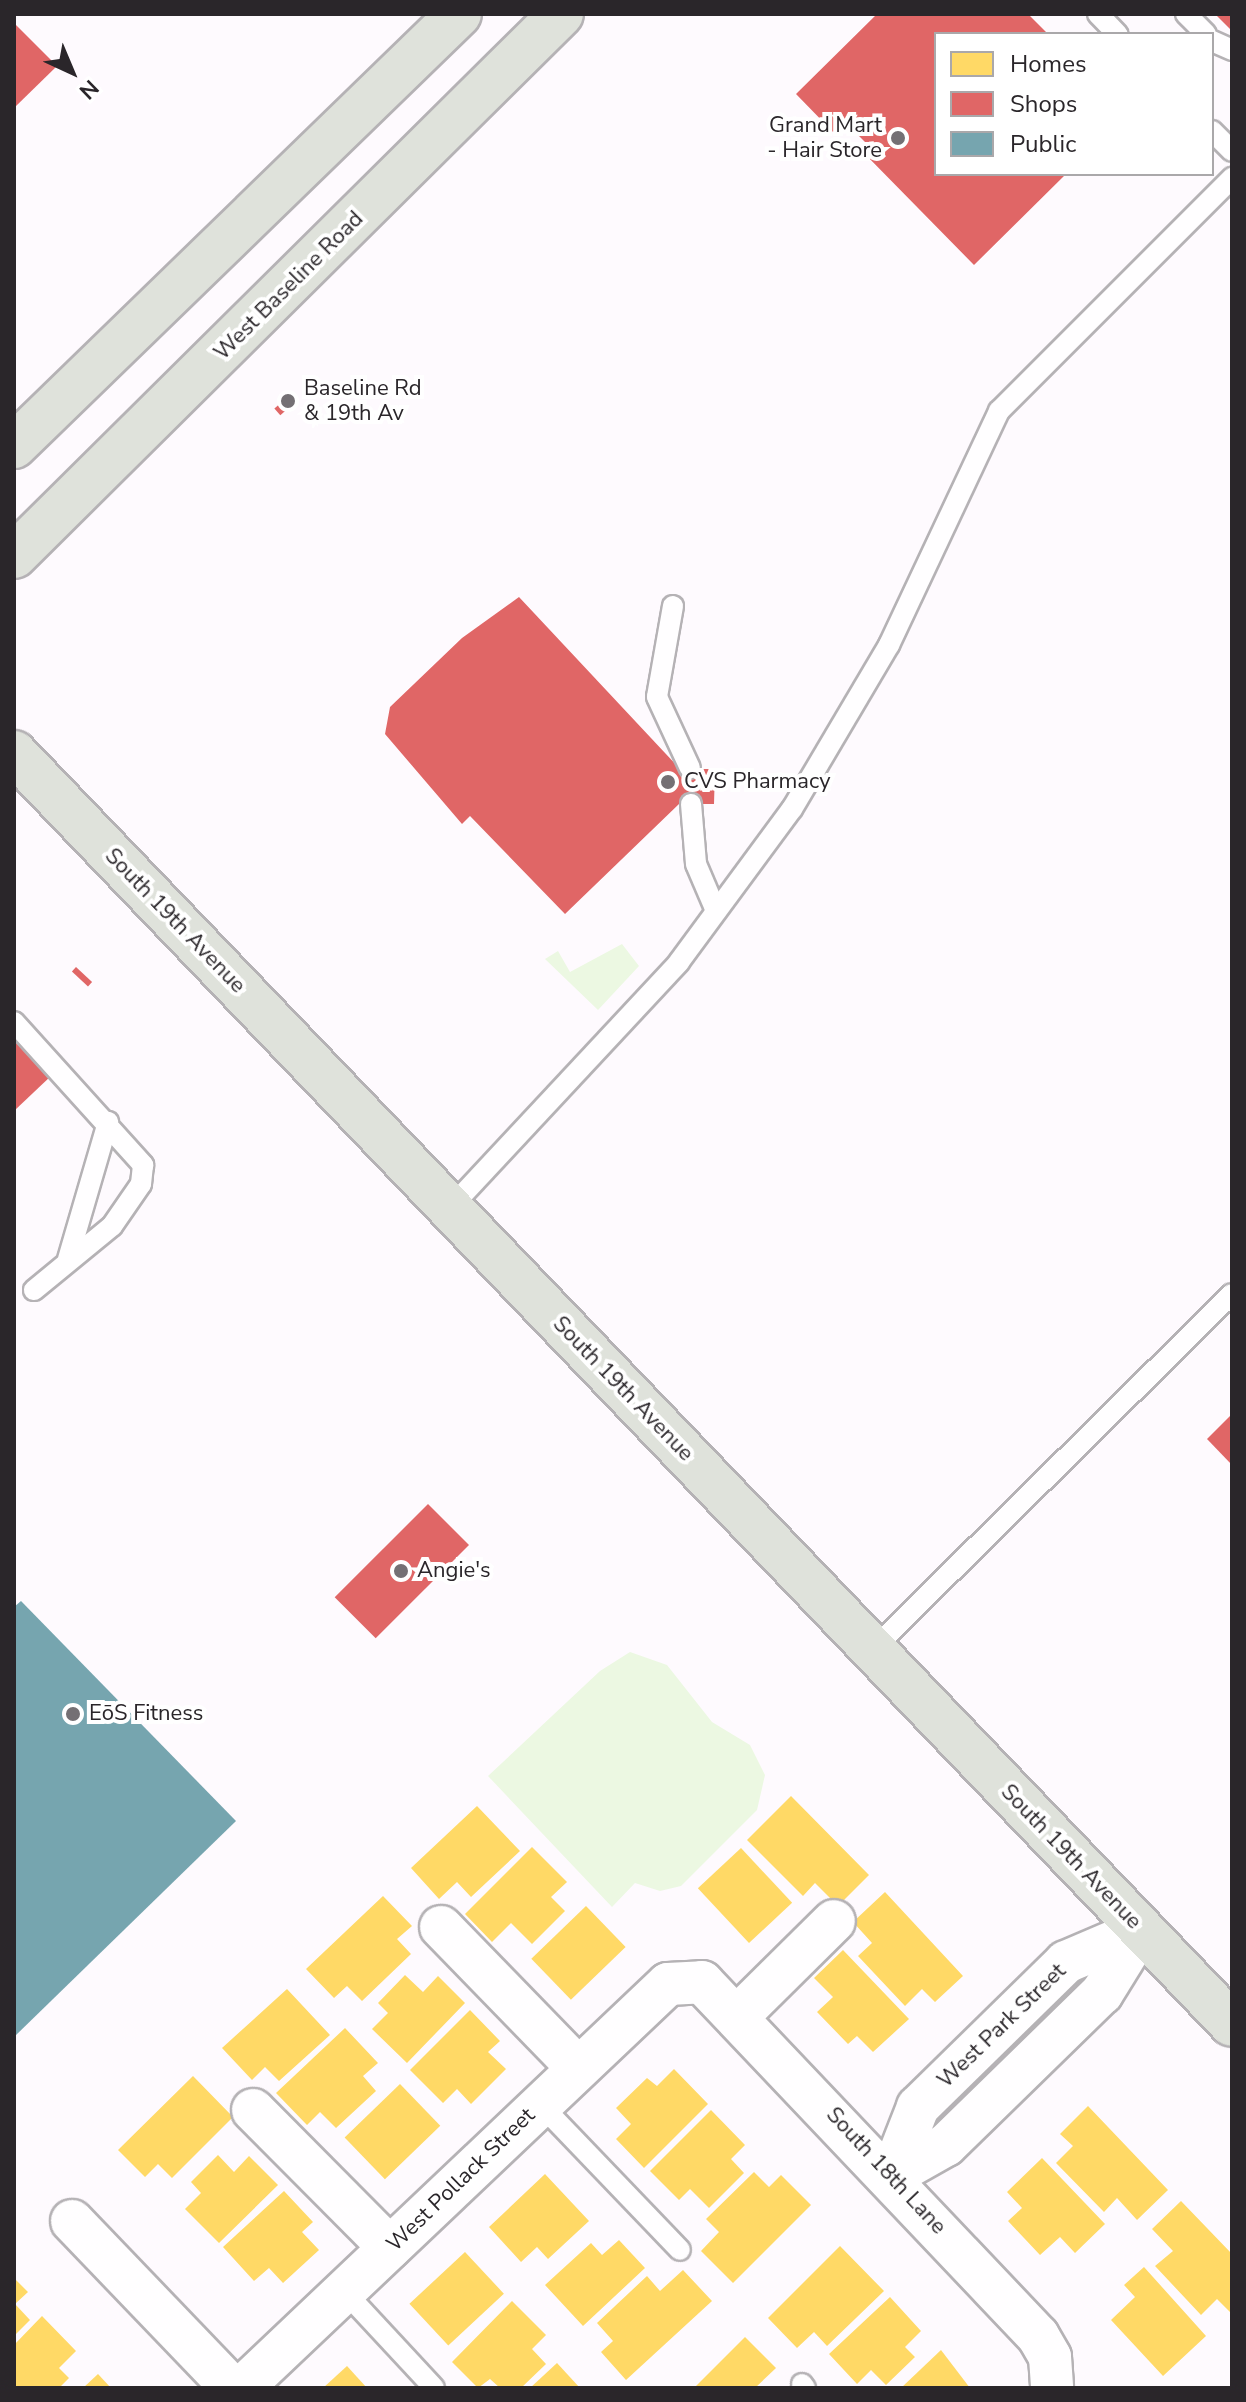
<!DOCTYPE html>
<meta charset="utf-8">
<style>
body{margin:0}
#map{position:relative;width:1246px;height:2402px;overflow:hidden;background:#fefafe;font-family:"Nunito Sans",sans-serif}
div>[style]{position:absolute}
.green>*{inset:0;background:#ecf8e2}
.homes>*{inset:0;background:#ffd966;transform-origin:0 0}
.shops>*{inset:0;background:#e06666;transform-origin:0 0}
.public>*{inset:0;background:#76a5af}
.roads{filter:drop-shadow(2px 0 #b5b2b5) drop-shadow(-2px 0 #b5b2b5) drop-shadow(0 2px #b5b2b5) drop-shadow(0 -2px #b5b2b5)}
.lane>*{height:20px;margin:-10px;padding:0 10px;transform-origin:10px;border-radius:10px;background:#fffeff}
.street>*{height:42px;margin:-21px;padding:0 21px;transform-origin:21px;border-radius:21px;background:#fffeff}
.primary>*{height:44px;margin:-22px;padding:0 22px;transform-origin:22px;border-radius:22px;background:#dfe2db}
.dots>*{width:22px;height:22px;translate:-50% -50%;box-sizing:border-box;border:4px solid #fff;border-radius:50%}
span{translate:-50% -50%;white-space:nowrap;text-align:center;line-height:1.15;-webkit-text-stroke:8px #fff;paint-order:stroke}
.poi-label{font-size:22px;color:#2a262a}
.right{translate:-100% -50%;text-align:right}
.left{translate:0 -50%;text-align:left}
.street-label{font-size:22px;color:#2a262a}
.frame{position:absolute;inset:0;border:16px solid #2a262a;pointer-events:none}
.legend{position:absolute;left:934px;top:32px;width:280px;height:144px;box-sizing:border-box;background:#fff;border:2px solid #aaa8aa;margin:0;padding:10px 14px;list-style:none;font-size:24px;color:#2a262a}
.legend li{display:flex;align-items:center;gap:16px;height:40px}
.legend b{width:40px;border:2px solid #aaa8aa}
.north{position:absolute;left:32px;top:32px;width:80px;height:80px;-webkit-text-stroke:6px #fff;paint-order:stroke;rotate:136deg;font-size:22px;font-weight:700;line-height:32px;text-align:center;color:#2a262a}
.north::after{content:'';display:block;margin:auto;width:28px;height:36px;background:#2a262a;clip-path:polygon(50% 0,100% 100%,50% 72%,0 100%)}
</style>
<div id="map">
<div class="green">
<div style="clip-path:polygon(622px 944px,639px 966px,598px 1010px,545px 959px,558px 951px,570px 972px)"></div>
<div style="clip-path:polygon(630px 1652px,667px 1665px,712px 1722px,750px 1745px,765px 1775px,757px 1810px,681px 1886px,660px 1891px,635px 1883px,612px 1907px,488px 1776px,600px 1671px)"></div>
</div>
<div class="homes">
<div style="clip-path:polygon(791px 1796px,869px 1875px,838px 1906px,815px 1883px,803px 1896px,747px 1840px)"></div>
<div style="clip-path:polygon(477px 1806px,520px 1851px,471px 1897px,457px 1882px,439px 1899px,411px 1868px)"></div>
<div style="clip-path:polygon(532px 1847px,567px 1882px,551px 1897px,565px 1911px,532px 1944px,511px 1923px,492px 1942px,465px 1914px)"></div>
<div style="left:741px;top:1848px;width:75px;height:59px;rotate:47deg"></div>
<div style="clip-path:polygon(885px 1892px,963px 1976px,935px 2002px,922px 1989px,905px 2006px,858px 1956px,872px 1943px,853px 1922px)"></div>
<div style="clip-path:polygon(383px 1896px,412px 1926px,397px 1939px,411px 1954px,362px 2001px,347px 1986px,334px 1998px,306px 1969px)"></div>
<div style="left:586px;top:1906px;width:57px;height:76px;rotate:46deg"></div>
<div style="clip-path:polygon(843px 1950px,909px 2019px,873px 2052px,857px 2036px,848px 2044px,817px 2012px,833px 1997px,814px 1978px)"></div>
<div style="clip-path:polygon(405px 1975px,423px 1992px,438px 1976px,465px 2003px,407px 2063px,372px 2029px,388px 2013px,378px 2003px)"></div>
<div style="clip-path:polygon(287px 1989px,330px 2035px,279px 2081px,265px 2067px,252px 2080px,222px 2048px)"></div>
<div style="clip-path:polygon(470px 2010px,500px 2041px,488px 2052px,506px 2069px,471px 2104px,457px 2089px,443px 2103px,410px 2070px)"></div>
<div style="clip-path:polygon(345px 2028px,378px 2063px,363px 2076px,376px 2091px,336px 2128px,320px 2112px,307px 2125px,276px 2093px)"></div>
<div style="clip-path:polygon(674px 2069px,708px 2104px,644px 2168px,616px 2139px,631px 2124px,616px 2108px,647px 2078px,657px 2086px)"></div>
<div style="clip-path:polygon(193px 2076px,233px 2117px,172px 2178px,158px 2164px,145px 2177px,118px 2150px)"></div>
<div style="left:400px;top:2084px;width:58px;height:77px;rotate:46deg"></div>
<div style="clip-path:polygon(1088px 2106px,1168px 2190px,1137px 2220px,1117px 2198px,1104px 2212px,1056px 2163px,1073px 2146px,1060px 2134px)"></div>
<div style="clip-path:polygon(711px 2110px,745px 2145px,731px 2159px,744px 2173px,709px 2208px,690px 2189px,679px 2200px,650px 2171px)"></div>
<div style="clip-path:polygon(218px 2155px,234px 2172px,249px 2156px,278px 2185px,219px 2243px,185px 2209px,201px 2193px,191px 2182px)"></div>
<div style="clip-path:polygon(1042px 2158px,1105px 2224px,1075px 2253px,1060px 2237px,1040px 2255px,1008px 2221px,1022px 2208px,1007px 2192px)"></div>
<div style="clip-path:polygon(754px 2172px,769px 2187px,781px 2175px,811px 2205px,733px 2283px,701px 2251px,719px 2232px,706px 2219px)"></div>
<div style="clip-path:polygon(545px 2174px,589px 2221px,548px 2259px,537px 2247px,521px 2262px,489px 2227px)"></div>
<div style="clip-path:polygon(284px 2191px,313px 2222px,302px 2232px,319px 2250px,283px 2283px,269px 2268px,254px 2281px,223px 2247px)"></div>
<div style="clip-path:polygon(1181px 2201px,1232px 2254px,1232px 2314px,1217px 2299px,1201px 2315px,1155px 2266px,1173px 2251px,1152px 2229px)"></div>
<div style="clip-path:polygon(619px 2240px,645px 2268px,583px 2326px,545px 2285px,591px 2243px,602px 2255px)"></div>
<div style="clip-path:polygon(840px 2246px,884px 2291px,827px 2346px,814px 2332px,797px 2348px,768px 2318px)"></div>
<div style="left:465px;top:2252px;width:57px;height:76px;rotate:47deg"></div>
<div style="clip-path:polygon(1144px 2267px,1206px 2336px,1163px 2376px,1111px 2320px,1135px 2297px,1124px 2285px)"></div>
<div style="clip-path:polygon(683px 2270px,712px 2301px,626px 2380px,601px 2352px,613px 2341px,597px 2323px,647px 2276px,660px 2291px)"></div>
<div style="clip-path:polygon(14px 2278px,28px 2292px,15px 2304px,30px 2320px,14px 2336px)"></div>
<div style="clip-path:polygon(890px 2297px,921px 2331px,905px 2347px,915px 2357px,886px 2385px,871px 2370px,857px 2384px,829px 2354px)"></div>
<div style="clip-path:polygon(512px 2301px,546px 2335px,532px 2349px,546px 2364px,521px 2388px,500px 2388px,490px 2379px,478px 2388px,452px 2362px)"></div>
<div style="clip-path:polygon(42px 2316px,76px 2351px,59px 2368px,69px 2378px,59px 2388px,14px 2388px,14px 2345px)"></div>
<div style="clip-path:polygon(745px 2337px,776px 2368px,755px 2388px,694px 2388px)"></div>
<div style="clip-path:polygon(941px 2350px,970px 2388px,901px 2388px)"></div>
<div style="clip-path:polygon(557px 2363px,580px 2388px,530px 2388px)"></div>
<div style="clip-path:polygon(347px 2366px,367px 2388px,323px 2388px)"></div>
<div style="clip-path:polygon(98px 2374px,111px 2388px,83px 2388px)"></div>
</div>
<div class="shops">
<div style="clip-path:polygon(877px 14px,1028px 14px,1048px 34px,936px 34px,936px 174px,1066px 174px,974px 265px,862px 151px,868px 145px,844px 121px,833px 132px,796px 94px)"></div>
<div style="clip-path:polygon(1215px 14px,1232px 14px,1232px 31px)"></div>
<div style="clip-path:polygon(14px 23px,57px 66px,14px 108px)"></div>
<div style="left:291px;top:394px;width:9px;height:22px;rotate:49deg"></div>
<div style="clip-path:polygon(519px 597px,680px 769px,715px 769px,714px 804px,679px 804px,565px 914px,470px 816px,462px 824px,385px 734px,390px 707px,462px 638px)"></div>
<div style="left:76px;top:967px;width:22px;height:6px;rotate:43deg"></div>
<div style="clip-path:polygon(14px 1035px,52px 1075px,14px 1111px)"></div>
<div style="clip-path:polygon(1232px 1414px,1232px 1465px,1207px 1439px)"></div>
<div style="left:428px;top:1504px;width:58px;height:132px;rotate:45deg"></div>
</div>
<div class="public">
<div style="clip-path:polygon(21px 1601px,236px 1821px,14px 2037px,14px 1607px)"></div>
</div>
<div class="roads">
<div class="lane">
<div style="left:1098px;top:14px;width:28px;rotate:46deg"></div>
<div style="left:1186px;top:14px;width:28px;rotate:45deg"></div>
<div style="left:1212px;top:41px;width:22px;rotate:24deg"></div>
<div style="left:1212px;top:131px;width:28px;rotate:45deg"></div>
<div style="left:673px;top:606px;width:92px;rotate:100deg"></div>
<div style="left:657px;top:697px;width:78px;rotate:65.1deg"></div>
<div style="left:691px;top:804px;width:60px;rotate:85.2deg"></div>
<div style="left:696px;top:864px;width:51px;rotate:66.9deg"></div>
<div style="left:14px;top:1022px;width:193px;rotate:47.9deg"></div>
<div style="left:143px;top:1165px;width:19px;rotate:96deg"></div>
<div style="left:141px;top:1184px;width:51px;rotate:124.6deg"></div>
<div style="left:112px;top:1226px;width:101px;rotate:140.6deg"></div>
<div style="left:450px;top:1208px;width:336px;rotate:-47deg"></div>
<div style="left:679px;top:962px;width:190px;rotate:-53.6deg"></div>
<div style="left:792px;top:809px;width:191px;rotate:-59.4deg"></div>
<div style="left:889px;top:645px;width:259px;rotate:-64.8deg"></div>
<div style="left:999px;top:411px;width:330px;rotate:-45deg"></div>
<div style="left:68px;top:1259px;width:143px;rotate:-73.7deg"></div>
<div style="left:872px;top:1650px;width:506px;rotate:-44.68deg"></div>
<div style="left:540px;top:2104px;width:202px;rotate:46.2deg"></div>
<div style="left:344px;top:2291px;width:132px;rotate:47.1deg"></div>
<div style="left:802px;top:2384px;width:5px;rotate:53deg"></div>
</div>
<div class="street">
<div style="left:441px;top:1927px;width:197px;rotate:45.8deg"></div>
<div style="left:740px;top:2014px;width:132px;rotate:-44.7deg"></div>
<div style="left:253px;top:2110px;width:194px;rotate:45.2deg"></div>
<div style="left:891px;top:2176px;width:74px;rotate:-68.6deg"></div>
<div style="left:918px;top:2107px;width:207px;rotate:-44.4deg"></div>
<div style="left:1066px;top:1962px;width:82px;rotate:-23.1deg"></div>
<div style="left:891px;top:2176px;width:63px;rotate:-29.4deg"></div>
<div style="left:946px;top:2145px;width:218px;rotate:-44.3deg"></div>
<div style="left:1102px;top:1993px;width:74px;rotate:-58.2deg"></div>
<div style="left:72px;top:2221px;width:231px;rotate:46.2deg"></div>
<div style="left:242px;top:2388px;width:587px;rotate:-43.48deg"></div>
<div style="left:668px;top:1984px;width:34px;rotate:-3deg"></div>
<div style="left:702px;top:1982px;width:488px;rotate:46.5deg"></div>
<div style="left:1038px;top:2336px;width:24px;rotate:60deg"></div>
<div style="left:1050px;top:2357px;width:31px;rotate:86deg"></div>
</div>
<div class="primary">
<div style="left:14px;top:446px;width:620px;rotate:-44.15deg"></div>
<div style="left:14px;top:556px;width:770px;rotate:-44.74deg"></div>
<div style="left:14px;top:753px;width:1760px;rotate:46.22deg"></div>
</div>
</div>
<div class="dots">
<div style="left:898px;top:138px;background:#747074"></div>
<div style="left:288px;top:401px;background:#747074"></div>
<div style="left:668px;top:782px;background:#747074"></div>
<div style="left:401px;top:1571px;background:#747074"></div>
<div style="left:73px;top:1714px;background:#747074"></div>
</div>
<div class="poi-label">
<span class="right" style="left:882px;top:138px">Grand Mart<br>- Hair Store</span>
<span class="left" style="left:304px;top:401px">Baseline Rd<br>&amp; 19th Av</span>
<span class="left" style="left:684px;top:782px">CVS Pharmacy</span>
<span class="left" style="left:417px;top:1571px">Angie's</span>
<span class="left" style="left:89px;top:1714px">EōS Fitness</span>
</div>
<div class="street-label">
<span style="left:289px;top:286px;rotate:-45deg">West Baseline Road</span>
<span style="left:175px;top:921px;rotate:46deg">South 19th Avenue</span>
<span style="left:623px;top:1389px;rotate:46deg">South 19th Avenue</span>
<span style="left:1071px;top:1857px;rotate:46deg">South 19th Avenue</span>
<span style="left:1002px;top:2026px;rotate:-44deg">West Park Street</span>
<span style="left:886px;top:2171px;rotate:47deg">South 18th Lane</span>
<span style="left:461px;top:2180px;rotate:-44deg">West Pollack Street</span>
</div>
<div class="frame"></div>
<ul class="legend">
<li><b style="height:22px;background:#ffd966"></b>Homes</li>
<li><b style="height:22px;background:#e06666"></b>Shops</li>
<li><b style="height:22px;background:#76a5af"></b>Public</li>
</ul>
<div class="north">N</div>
</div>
